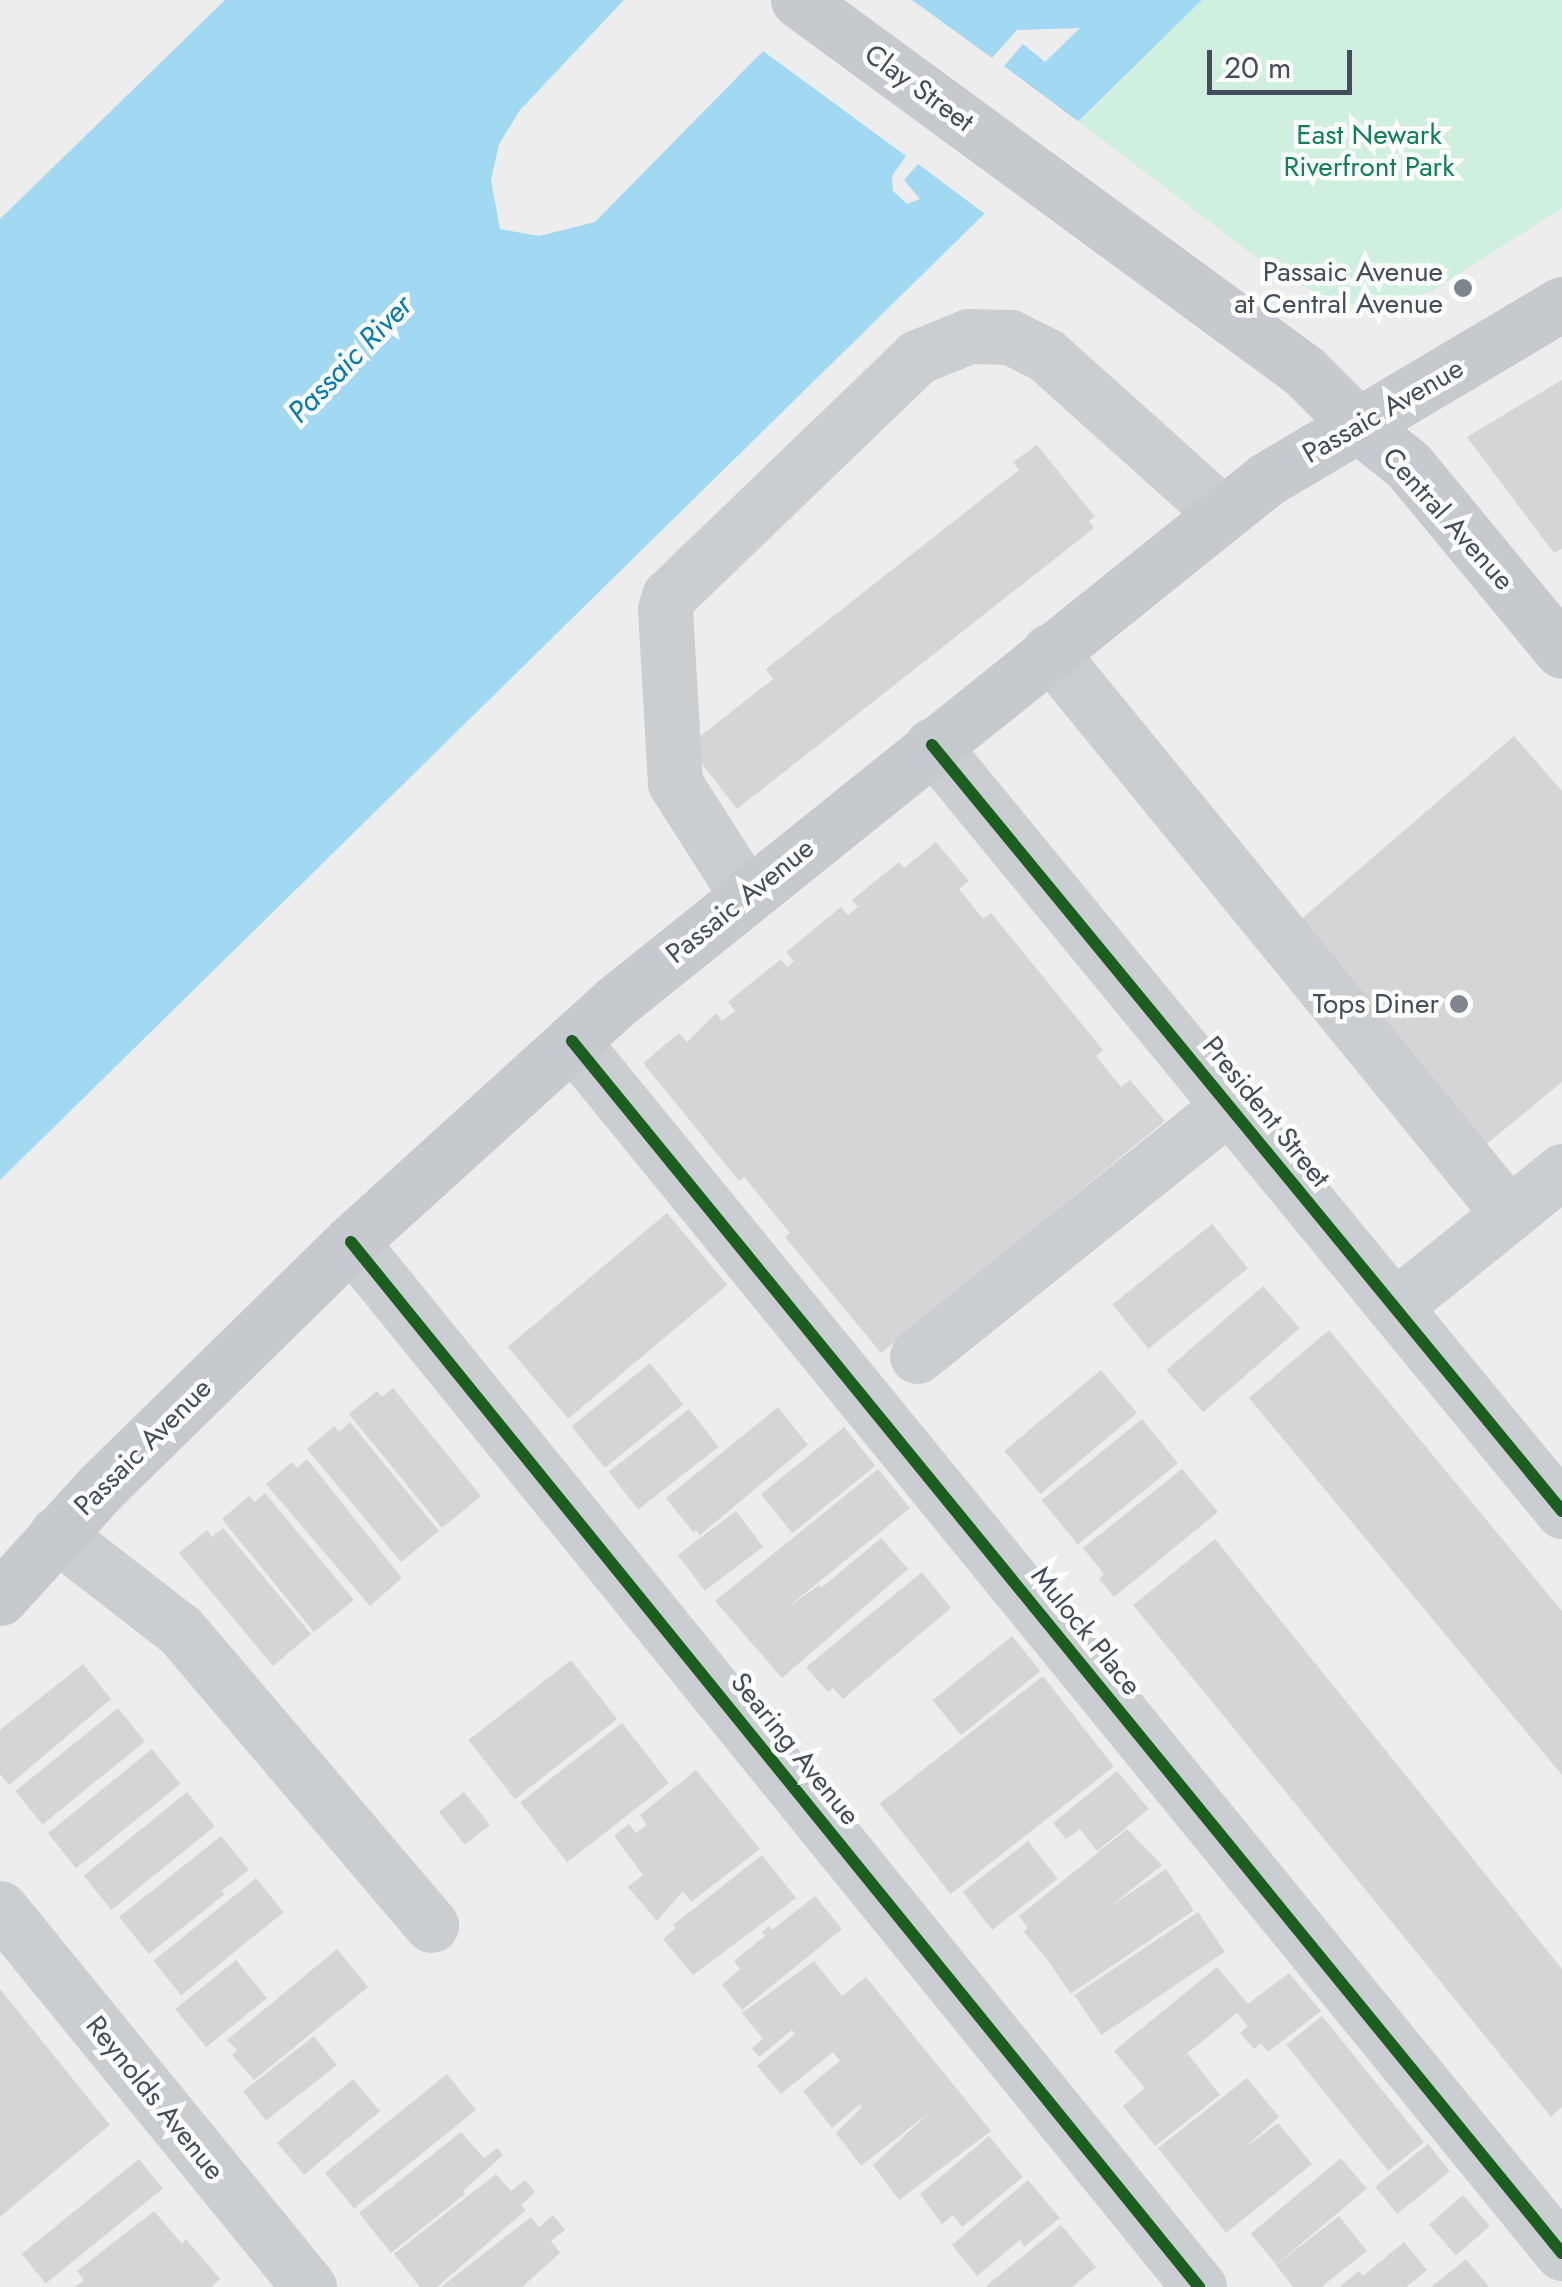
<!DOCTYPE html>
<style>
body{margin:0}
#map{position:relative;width:1562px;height:2287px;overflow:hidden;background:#eeeded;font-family:Jost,sans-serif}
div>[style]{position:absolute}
.green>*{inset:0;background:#cff0de}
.water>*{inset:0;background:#a0d9f1}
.pier>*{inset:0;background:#eeeded}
.building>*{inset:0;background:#d5d5d7;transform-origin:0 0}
.minor>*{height:55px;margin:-27.5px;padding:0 27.5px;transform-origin:27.5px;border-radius:27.5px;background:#cbced1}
.major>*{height:55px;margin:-27.5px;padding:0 27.5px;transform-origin:27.5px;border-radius:27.5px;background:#c6c9ce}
.cycleway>*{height:12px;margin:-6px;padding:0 6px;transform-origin:6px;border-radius:6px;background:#1b5e20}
.dots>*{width:28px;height:28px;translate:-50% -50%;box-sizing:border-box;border:5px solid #fff;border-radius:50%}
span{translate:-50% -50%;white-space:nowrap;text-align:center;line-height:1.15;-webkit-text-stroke:9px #fff;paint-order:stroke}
.street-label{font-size:28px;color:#434d5b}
.park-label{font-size:28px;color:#0e8253}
.poi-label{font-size:28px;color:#434d5b}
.right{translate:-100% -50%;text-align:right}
.water-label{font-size:30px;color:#007cb1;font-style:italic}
.scale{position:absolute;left:1207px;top:50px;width:145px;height:45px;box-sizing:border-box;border:5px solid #434d5b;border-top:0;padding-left:12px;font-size:30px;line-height:35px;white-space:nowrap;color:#434d5b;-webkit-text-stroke:8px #fff;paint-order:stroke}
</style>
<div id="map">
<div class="green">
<div style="clip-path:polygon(1202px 0,1562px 0,1562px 208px,1432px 291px,1401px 300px,1344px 305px,1282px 277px,1079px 122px)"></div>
</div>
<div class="water">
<div style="clip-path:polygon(225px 0,1202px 0,0 1180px,0 219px)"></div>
</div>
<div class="pier">
<div style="clip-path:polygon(624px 0,912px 0,992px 58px,1017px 30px,1080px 28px,1045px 62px,1023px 44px,1004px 66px,1083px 125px,989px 217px,918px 164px,904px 180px,920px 199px,907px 204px,893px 191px,892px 176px,906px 156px,763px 51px,595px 222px,539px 236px,500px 229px,491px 180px,499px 144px,520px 110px)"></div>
</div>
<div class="building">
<div style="clip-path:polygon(1562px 380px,1562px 549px,1554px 553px,1467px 437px)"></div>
<div style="clip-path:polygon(1037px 445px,1095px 517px,1089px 521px,1094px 528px,737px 809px,688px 746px,773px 679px,766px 669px,1019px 470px,1013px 462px)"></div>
<div style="clip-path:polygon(1514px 736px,1562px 791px,1562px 1082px,1478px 1151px,1292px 927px)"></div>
<div style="clip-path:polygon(936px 842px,969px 881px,959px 889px,983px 919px,991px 913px,1103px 1050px,1096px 1056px,1121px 1087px,1130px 1080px,1165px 1121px,881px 1353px,785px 1237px,790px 1233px,744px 1177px,739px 1181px,643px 1063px,679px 1033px,687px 1042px,716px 1013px,722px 1021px,735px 1011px,728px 1002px,781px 959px,787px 967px,794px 961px,786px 952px,841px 907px,848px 915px,858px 907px,852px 900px,899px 862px,904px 868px)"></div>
<div style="left:667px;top:1213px;width:94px;height:208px;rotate:50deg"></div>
<div style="left:1212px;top:1224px;width:57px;height:128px;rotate:51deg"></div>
<div style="left:1263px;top:1286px;width:56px;height:128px;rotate:49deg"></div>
<div style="clip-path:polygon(1329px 1330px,1562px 1611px,1562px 1775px,1249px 1398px)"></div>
<div style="left:650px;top:1363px;width:53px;height:101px;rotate:51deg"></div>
<div style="left:1101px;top:1370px;width:56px;height:126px;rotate:50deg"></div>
<div style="clip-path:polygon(393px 1388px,481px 1496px,442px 1528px,349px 1414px,377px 1391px,382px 1397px)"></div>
<div style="clip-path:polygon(778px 1407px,808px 1445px,700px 1535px,696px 1530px,694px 1533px,666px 1498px)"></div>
<div style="left:689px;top:1409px;width:48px;height:102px;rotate:52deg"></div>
<div style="left:1142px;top:1419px;width:57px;height:129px;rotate:51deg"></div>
<div style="clip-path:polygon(350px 1422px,439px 1531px,401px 1562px,307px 1449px,334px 1426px,339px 1432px)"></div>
<div style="left:844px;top:1427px;width:50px;height:107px;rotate:51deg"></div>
<div style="clip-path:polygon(307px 1459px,402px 1578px,370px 1606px,266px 1484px,292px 1462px,297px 1468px)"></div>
<div style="clip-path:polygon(878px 1469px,910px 1508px,783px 1611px,819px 1585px,821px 1588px,881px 1538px,908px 1569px,782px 1678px,715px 1601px)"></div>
<div style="clip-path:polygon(1182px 1469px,1218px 1512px,1114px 1597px,1099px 1579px,1104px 1574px,1083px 1548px)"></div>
<div style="clip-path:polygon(265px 1493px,354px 1600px,314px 1632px,222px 1519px,249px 1496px,255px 1502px)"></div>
<div style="left:736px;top:1511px;width:45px;height:73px;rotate:53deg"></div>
<div style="clip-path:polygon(223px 1528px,311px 1634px,273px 1666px,179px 1553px,207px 1530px,212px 1537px)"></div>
<div style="clip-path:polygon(1215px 1539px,1562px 1969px,1562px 2107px,1551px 2117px,1133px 1605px)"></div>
<div style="clip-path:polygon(922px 1572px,951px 1608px,843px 1699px,833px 1688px,828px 1692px,806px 1667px)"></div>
<div style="left:1012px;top:1636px;width:45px;height:102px;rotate:51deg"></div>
<div style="left:571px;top:1660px;width:75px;height:130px;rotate:52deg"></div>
<div style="clip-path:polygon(83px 1664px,111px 1699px,9px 1785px,0 1774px,0 1730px)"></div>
<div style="left:1043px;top:1676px;width:115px;height:207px;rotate:52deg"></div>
<div style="left:118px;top:1708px;width:43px;height:132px;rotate:51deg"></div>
<div style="left:622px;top:1723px;width:76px;height:129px;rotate:52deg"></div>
<div style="left:152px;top:1749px;width:45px;height:134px;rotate:51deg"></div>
<div style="clip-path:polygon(696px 1770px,760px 1849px,691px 1902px,683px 1891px,657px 1921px,628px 1887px,643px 1875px,614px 1836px,629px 1824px,636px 1833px,647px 1825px,640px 1815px)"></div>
<div style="clip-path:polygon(1117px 1771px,1149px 1809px,1097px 1851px,1080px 1829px,1066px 1839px,1053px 1823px)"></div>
<div style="left:187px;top:1792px;width:44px;height:133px;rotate:51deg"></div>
<div style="left:464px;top:1792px;width:42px;height:32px;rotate:52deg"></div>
<div style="clip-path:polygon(1127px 1829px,1162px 1865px,1046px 1958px,1024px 1932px,1028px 1928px,1019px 1916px)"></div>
<div style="clip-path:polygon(221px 1836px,249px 1870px,221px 1891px,225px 1894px,149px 1954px,119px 1917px)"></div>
<div style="left:1028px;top:1841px;width:48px;height:83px;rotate:52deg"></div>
<div style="clip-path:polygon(762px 1855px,796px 1898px,693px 1975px,663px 1939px,676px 1928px,673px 1925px)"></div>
<div style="left:1166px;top:1869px;width:50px;height:149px;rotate:56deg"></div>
<div style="left:256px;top:1878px;width:44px;height:132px;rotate:51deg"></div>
<div style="clip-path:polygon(815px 1896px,842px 1929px,742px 2010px,722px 1985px,740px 1969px,734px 1961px,765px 1936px,762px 1932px,769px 1926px,772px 1930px)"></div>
<div style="left:1198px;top:1912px;width:48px;height:149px;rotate:56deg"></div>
<div style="clip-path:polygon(337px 1949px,368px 1987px,254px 2080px,232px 2055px,237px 2050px,227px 2040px)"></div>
<div style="left:236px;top:1960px;width:49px;height:78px;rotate:51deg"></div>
<div style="clip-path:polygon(814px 1961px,842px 1996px,866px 1977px,991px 2131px,899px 2200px,873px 2165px,930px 2112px,861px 2166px,836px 2133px,862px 2107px,860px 2104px,832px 2128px,803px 2091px,840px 2061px,833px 2052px,781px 2094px,757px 2066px,795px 2034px,792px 2030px,759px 2057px,752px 2048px,763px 2039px,742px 2013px)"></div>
<div style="clip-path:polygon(1217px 1967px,1248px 2004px,1289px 1973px,1321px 2011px,1268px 2052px,1261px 2043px,1254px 2049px,1240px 2033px,1248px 2026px,1237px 2013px,1179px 2060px,1188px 2054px,1220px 2095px,1155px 2146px,1123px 2106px,1145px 2088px,1114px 2051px)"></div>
<div style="clip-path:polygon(0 1989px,110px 2125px,0 2217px)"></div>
<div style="left:1322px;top:2016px;width:162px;height:46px;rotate:51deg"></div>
<div style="left:314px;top:2036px;width:37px;height:90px;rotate:52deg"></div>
<div style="left:447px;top:2074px;width:46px;height:157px;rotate:51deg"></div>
<div style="clip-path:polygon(1247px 2078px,1279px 2117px,1243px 2149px,1278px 2123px,1312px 2164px,1226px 2233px,1158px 2148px)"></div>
<div style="left:353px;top:2079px;width:42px;height:99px;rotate:50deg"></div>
<div style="clip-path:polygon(461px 2132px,484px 2158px,497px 2148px,503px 2155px,463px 2191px,465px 2194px,391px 2253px,359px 2213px)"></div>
<div style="clip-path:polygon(989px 2136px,1023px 2177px,962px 2227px,953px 2215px,942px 2224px,920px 2194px)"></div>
<div style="left:1428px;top:2144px;width:35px;height:68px;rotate:51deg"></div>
<div style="left:1341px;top:2158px;width:40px;height:118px;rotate:50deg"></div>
<div style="left:139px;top:2159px;width:38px;height:151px;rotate:51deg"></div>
<div style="clip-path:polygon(496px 2174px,511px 2191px,525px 2180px,535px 2192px,521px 2205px,526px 2210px,437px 2287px,420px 2287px,394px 2254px)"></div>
<div style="clip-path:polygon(1028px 2180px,1060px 2218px,1024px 2247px,1020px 2240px,977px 2276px,952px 2245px)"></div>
<div style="left:1463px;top:2195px;width:41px;height:45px;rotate:49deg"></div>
<div style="clip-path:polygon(154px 2211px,182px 2244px,186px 2239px,220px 2279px,211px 2287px,74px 2287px,84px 2280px,77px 2271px)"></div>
<div style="clip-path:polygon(553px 2215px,565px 2230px,551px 2241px,560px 2253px,522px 2287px,441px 2287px,531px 2217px,539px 2227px)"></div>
<div style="clip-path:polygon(1339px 2216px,1367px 2251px,1321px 2287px,1293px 2287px,1276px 2265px)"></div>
<div style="clip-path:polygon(1061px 2225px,1096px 2267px,1072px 2287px,985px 2287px)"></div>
<div style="clip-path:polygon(1404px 2242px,1427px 2270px,1406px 2287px,1339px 2287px,1359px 2271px,1363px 2276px)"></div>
<div style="clip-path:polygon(1466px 2259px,1489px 2287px,1431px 2287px)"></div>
</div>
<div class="minor">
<div style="left:1049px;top:651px;width:727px;rotate:50.75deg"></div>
<div style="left:932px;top:745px;width:992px;rotate:50.56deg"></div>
<div style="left:747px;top:896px;width:134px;rotate:-122.5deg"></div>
<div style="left:675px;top:783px;width:174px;rotate:-93.3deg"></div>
<div style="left:665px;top:609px;width:14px;rotate:-73deg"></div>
<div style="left:669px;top:596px;width:344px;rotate:-43.9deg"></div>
<div style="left:917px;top:357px;width:56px;rotate:-22deg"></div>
<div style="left:969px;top:336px;width:41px;rotate:1.4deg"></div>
<div style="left:1010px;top:337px;width:40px;rotate:26.6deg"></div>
<div style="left:1046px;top:355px;width:237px;rotate:41.9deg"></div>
<div style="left:572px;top:1041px;width:1565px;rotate:50.76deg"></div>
<div style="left:351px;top:1242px;width:1346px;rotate:50.94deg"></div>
<div style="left:1394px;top:1307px;width:216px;rotate:-39deg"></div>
<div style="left:917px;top:1356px;width:400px;rotate:-38.7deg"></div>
<div style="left:56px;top:1534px;width:158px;rotate:37.8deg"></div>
<div style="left:181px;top:1631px;width:386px;rotate:49.6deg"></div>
<div style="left:0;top:1908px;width:489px;rotate:50.8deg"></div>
</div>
<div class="major">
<div style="left:798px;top:0;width:627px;rotate:36.25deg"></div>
<div style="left:1304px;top:371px;width:75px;rotate:45deg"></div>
<div style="left:1357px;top:424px;width:65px;rotate:38.8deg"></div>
<div style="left:1408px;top:465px;width:241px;rotate:50.4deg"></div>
<div style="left:0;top:1598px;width:150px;rotate:-47.7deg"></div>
<div style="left:101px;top:1487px;width:350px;rotate:-44.4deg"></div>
<div style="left:351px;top:1242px;width:360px;rotate:-42.2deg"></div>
<div style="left:618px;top:1000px;width:832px;rotate:-38.76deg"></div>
<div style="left:1267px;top:479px;width:343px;rotate:-30.7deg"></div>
</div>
<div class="cycleway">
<div style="left:932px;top:745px;width:992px;rotate:50.56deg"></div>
<div style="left:572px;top:1041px;width:1565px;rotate:50.76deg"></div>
<div style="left:351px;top:1242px;width:1346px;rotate:50.94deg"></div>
</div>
<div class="dots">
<div style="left:1463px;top:288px;background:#7f858e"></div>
<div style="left:1459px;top:1004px;background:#7f858e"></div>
</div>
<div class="street-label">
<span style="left:919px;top:88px;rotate:36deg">Clay Street</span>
<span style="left:1383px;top:411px;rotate:-30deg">Passaic Avenue</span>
<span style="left:1448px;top:519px;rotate:48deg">Central Avenue</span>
<span style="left:740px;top:901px;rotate:-39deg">Passaic Avenue</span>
<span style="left:1266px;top:1112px;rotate:51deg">President Street</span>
<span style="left:143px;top:1447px;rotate:-45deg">Passaic Avenue</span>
<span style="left:1086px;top:1631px;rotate:51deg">Mulock Place</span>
<span style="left:795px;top:1749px;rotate:51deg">Searing Avenue</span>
<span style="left:155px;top:2098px;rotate:51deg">Reynolds Avenue</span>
</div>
<div class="park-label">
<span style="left:1369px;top:151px">East Newark<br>Riverfront Park</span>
</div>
<div class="poi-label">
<span class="right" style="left:1443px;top:288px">Passaic Avenue<br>at Central Avenue</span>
<span class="right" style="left:1439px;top:1004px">Tops Diner</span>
</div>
<div class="water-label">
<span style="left:350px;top:359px;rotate:-46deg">Passaic River</span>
</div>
<div class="scale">20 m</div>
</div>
